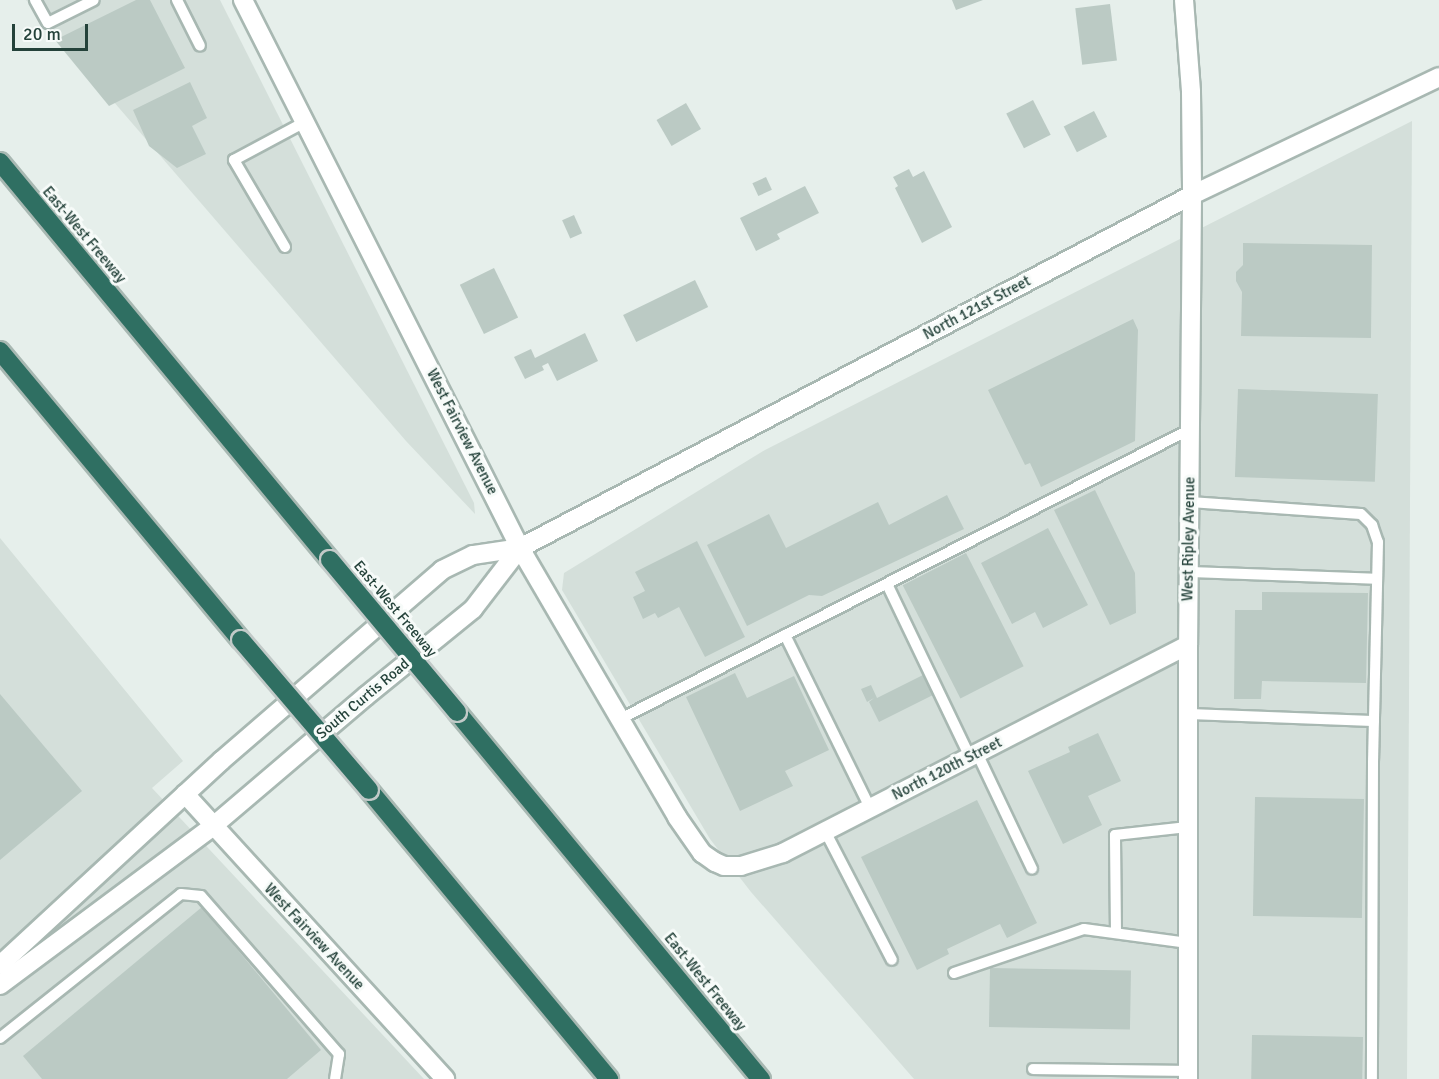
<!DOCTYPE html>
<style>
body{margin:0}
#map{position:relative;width:1439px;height:1079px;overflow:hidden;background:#e6efeb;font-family:Signika,sans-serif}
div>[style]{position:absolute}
.built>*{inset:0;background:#d4dfda}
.building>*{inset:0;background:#bbcac4;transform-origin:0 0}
.roads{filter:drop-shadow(2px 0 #a8b8b2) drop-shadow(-2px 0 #a8b8b2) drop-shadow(0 2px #a8b8b2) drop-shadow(0 -2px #a8b8b2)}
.lane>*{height:10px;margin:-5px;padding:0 5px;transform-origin:5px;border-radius:5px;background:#fff}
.street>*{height:18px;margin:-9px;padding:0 9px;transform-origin:9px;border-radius:9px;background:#fff}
.secondary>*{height:18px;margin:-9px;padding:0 9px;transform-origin:9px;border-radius:9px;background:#fff}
.highway>*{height:18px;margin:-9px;padding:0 9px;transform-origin:9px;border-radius:9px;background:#2f6f62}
.bridges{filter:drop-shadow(2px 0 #c2cac8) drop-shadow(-2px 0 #c2cac8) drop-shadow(0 2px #c2cac8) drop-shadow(0 -2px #c2cac8)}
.highway-bridge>*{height:18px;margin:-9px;padding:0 9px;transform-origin:9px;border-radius:9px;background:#2f6f62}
span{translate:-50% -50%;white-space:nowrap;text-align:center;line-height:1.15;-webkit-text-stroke:6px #f7fbf9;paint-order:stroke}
.street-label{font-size:15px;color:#24423a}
.scale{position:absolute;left:12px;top:24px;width:76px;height:27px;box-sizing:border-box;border:3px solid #24423a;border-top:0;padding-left:8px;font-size:18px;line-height:21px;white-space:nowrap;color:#24423a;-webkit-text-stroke:4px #f7fbf9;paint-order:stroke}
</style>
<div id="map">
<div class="built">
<div style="clip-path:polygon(26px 0,220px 0,474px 503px,475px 514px,406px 441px)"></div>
<div style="clip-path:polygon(1412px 121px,1407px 1079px,914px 1079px,751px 892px,710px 839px,562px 590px,564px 573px,765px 450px)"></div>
<div style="clip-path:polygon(0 538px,183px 761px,152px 788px,424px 1079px,0 1079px)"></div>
</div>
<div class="building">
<div style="clip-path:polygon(136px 0,150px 0,185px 68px,109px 106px,55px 40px)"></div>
<div style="clip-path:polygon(952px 0,983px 0,956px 10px)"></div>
<div style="left:1110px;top:4px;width:57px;height:35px;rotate:83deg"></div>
<div style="clip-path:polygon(190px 82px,207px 118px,192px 126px,206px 154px,177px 168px,149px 146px,133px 110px)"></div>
<div style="left:1033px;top:100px;width:39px;height:30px;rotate:63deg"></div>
<div style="left:686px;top:103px;width:30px;height:34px;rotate:60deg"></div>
<div style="left:1094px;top:111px;width:29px;height:34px;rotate:63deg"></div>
<div style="clip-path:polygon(909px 169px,913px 177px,924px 171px,952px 227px,922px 243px,895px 188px,898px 186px,893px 177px)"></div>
<div style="left:766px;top:177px;width:14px;height:15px;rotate:65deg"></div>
<div style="clip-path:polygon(805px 186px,819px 213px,777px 234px,780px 239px,756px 251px,740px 218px)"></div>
<div style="left:574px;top:215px;width:20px;height:13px;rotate:66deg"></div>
<div style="clip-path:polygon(1243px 243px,1372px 245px,1371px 338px,1241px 336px,1242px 292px,1236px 281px,1236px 272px,1243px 265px)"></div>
<div style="left:494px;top:268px;width:55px;height:38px;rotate:64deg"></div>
<div style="left:695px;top:280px;width:30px;height:80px;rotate:64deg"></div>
<div style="clip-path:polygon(1133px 319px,1138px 330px,1135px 441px,1041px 487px,1030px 463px,1025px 465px,988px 390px)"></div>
<div style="clip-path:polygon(585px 333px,598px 361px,557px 381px,548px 363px,542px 366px,544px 370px,525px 379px,514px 357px,531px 349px,535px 358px)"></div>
<div style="left:1238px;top:389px;width:140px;height:88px;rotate:2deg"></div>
<div style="clip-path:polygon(1095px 490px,1135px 573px,1136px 613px,1110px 625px,1054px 510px)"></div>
<div style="clip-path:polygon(947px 495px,964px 529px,822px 596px,809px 595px,747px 626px,707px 545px,769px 514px,786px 548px,878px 502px,889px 525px)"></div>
<div style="clip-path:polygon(1048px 528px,1088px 605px,1043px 628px,1035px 612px,1012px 624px,981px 563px)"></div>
<div style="clip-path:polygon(697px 541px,745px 637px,705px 657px,679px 607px,658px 618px,655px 613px,643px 619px,633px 597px,645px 591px,635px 572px)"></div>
<div style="left:966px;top:553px;width:127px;height:71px;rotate:63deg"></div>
<div style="clip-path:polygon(1262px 592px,1368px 593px,1366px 683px,1262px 681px,1261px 699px,1234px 699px,1235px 610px,1262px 610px)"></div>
<div style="clip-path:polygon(735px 673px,747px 698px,794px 676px,829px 750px,785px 771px,793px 786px,740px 811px,686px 697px)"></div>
<div style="clip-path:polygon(923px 675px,933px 695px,879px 722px,869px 702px,874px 698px,867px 702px,861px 689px,871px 685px,877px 698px)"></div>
<div style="clip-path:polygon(0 694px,82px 791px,0 860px)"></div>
<div style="clip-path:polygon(1098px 733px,1121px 781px,1088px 796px,1102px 825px,1063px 844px,1028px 771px,1070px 752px,1068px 747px)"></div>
<div style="left:1255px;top:797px;width:109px;height:119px;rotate:1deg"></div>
<div style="clip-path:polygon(977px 800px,1037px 923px,1007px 938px,1000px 924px,947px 949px,949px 954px,917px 970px,861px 857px)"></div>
<div style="clip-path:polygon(202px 907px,321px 1050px,287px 1079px,42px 1079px,23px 1056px)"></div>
<div style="left:990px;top:968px;width:141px;height:59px;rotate:1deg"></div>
<div style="left:1252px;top:1035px;width:111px;height:44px;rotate:1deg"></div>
</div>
<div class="roads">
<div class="lane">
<div style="left:35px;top:0;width:26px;rotate:61deg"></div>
<div style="left:48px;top:23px;width:51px;rotate:-26.6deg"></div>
<div style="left:177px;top:0;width:51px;rotate:63.4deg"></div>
<div style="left:285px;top:247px;width:101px;rotate:-120.4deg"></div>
<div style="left:234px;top:160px;width:81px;rotate:-28.2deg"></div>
<div style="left:1190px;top:502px;width:171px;rotate:4deg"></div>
<div style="left:1361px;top:514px;width:16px;rotate:45deg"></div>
<div style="left:1372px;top:525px;width:18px;rotate:71deg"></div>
<div style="left:1378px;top:542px;width:221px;rotate:91.3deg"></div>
<div style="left:1373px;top:763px;width:316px;rotate:90.2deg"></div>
<div style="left:1189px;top:572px;width:188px;rotate:2.1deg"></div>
<div style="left:887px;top:584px;width:192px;rotate:64.4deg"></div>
<div style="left:785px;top:635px;width:193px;rotate:63.8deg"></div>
<div style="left:1188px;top:714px;width:186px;rotate:2.2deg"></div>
<div style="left:620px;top:719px;width:640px;rotate:-26.93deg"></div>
<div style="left:977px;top:753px;width:128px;rotate:64.6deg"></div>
<div style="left:825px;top:831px;width:145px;rotate:62.6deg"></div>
<div style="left:1116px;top:933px;width:98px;rotate:-90.6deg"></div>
<div style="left:1115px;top:835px;width:73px;rotate:-6.3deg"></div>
<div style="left:954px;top:973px;width:137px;rotate:-18.7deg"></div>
<div style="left:1084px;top:929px;width:105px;rotate:7.7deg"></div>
<div style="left:0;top:1038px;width:231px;rotate:-38.5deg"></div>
<div style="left:181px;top:894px;width:20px;rotate:6deg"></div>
<div style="left:201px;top:896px;width:210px;rotate:48.9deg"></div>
<div style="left:339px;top:1054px;width:25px;rotate:99deg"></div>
<div style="left:1033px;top:1069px;width:155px;rotate:0.7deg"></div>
</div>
<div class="street">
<div style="left:243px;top:0;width:614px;rotate:63.18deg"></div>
<div style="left:520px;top:548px;width:311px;rotate:59.7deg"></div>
<div style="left:677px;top:817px;width:44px;rotate:55.2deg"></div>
<div style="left:702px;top:853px;width:16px;rotate:35deg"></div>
<div style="left:715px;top:862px;width:10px;rotate:24deg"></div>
<div style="left:724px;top:866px;width:17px"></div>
<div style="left:741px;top:866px;width:44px;rotate:-17.2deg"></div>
<div style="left:783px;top:853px;width:455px;rotate:-27.2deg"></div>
<div style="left:1184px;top:0;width:92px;rotate:85.6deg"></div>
<div style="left:1191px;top:92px;width:103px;rotate:89.4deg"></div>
<div style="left:1192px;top:195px;width:450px;rotate:90.5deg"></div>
<div style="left:1188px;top:645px;width:434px;rotate:90deg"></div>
<div style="left:185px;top:794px;width:386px;rotate:47.6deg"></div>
</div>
<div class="secondary">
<div style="left:0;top:965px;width:301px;rotate:-42.7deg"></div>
<div style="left:221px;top:761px;width:292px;rotate:-40.8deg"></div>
<div style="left:442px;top:570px;width:34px;rotate:-26deg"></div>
<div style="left:473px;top:555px;width:48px;rotate:-8.5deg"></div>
<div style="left:520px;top:548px;width:759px;rotate:-27.71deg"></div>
<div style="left:1192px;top:195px;width:274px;rotate:-25.5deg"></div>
<div style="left:0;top:985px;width:264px;rotate:-36.7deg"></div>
<div style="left:212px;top:827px;width:202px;rotate:-40.4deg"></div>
<div style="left:366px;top:696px;width:138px;rotate:-39.1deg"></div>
<div style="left:473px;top:609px;width:77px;rotate:-52.4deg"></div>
</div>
<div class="highway">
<div style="left:0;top:162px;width:517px;rotate:50.34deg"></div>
<div style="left:0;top:351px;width:376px;rotate:50.2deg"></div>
<div style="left:457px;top:712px;width:477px;rotate:50.4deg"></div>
<div style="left:369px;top:790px;width:376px;rotate:50.3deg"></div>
</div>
</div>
<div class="bridges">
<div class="highway-bridge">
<div style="left:330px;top:560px;width:198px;rotate:50.1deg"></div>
<div style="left:241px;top:640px;width:197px;rotate:49.5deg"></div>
</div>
</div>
<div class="street-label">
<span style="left:84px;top:235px;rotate:50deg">East-West Freeway</span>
<span style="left:977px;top:308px;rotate:-28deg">North 121st Street</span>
<span style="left:462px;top:432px;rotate:63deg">West Fairview Avenue</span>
<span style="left:1189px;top:539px;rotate:-89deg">West Ripley Avenue</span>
<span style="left:395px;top:609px;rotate:50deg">East-West Freeway</span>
<span style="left:363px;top:699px;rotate:-40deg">South Curtis Road</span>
<span style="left:947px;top:769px;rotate:-27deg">North 120th Street</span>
<span style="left:314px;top:937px;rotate:47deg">West Fairview Avenue</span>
<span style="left:705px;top:982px;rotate:51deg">East-West Freeway</span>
</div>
<div class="scale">20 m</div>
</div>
